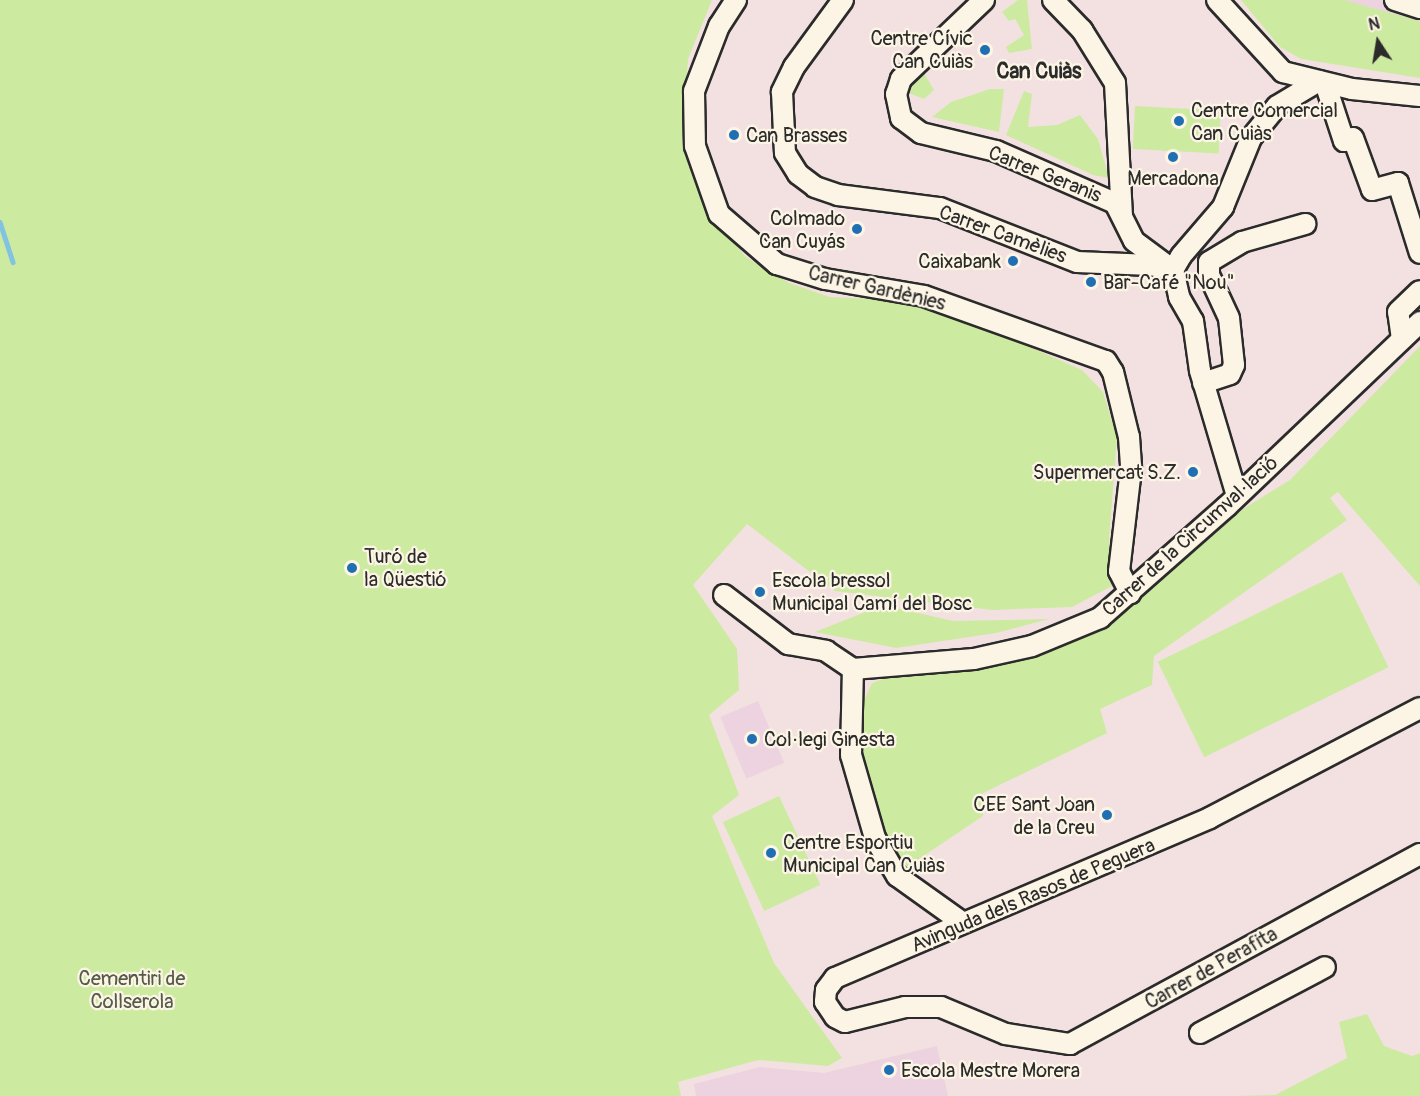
<!DOCTYPE html>
<meta charset="utf-8">
<style>
body{margin:0}
#map{position:relative;width:1420px;height:1096px;overflow:hidden;background:#f3e1e1;font-family:Pangolin,sans-serif}
div>[style]{position:absolute}
.built>*{inset:0;background:#ecd3df;transform-origin:0 0}
.green>*{inset:0;background:#cdeaa1;transform-origin:0 0}
.stream>*{height:4.5px;margin:-2.25px;padding:0 2.25px;transform-origin:2.25px;border-radius:2.25px;background:#81c3e1}
.roads{filter:drop-shadow(2px 0 #2b2b2b) drop-shadow(-2px 0 #2b2b2b) drop-shadow(0 2px #2b2b2b) drop-shadow(0 -2px #2b2b2b)}
.minor>*{height:20px;margin:-10px;padding:0 10px;transform-origin:10px;border-radius:10px;background:#fcf5e5}
.dots>*{width:16px;height:16px;translate:-50% -50%;box-sizing:border-box;border:3px solid #fcf5e5;border-radius:50%}
span{translate:-50% -50%;white-space:nowrap;text-align:center;line-height:1.15;-webkit-text-stroke:4.5px #fcf5e5;paint-order:stroke}
.poi-label{font-size:20px;color:#2b2b2b}
.right{translate:-100% -50%;text-align:right}
.left{translate:0 -50%;text-align:left}
.street-label{font-size:20px;color:#2b2b2b}
.park-label{font-size:20px;color:#545b48}
.neighbourhood-label{font-size:21px;color:#2b2b2b;font-weight:700}
.north{position:absolute;left:1348px;top:12px;width:60px;height:60px;-webkit-text-stroke:4px #fcf5e5;paint-order:stroke;rotate:348deg;font-size:16px;font-weight:700;line-height:24px;text-align:center;color:#2b2b2b}
.north::after{content:'';display:block;margin:auto;width:21px;height:27px;background:#2b2b2b;clip-path:polygon(50% 0,100% 100%,50% 72%,0 100%)}
</style>
<div id="map">
<div class="built">
<div style="clip-path:polygon(1341px 0,1420px 0,1420px 24px)"></div>
<div style="left:758px;top:701px;width:67px;height:41px;rotate:67deg"></div>
<div style="clip-path:polygon(937px 1046px,948px 1096px,696px 1096px,694px 1084px,760px 1067px,824px 1073px)"></div>
</div>
<div class="green">
<div style="clip-path:polygon(0 0,712px 0,688px 59px,684px 117px,688px 157px,716px 222px,746px 257px,789px 283px,830px 297px,897px 300px,993px 331px,1082px 370px,1103px 392px,1117px 438px,1109px 539px,1112px 586px,1072px 607px,992px 610px,835px 591px,747px 524px,693px 585px,737px 649px,739px 690px,709px 715px,739px 795px,712px 816px,774px 963px,842px 1058px,828px 1066px,758px 1060px,678px 1082px,681px 1096px,0 1096px)"></div>
<div style="clip-path:polygon(1018px 0,1027px 0,1032px 49px,1009px 53px,1006px 47px,1024px 35px,1015px 19px,1009px 21px,1002px 12px)"></div>
<div style="clip-path:polygon(1241px 0,1344px 0,1420px 21px,1420px 78px,1301px 59px,1280px 47px)"></div>
<div style="clip-path:polygon(924px 73px,934px 90px,924px 99px,909px 93px,908px 86px)"></div>
<div style="clip-path:polygon(990px 89px,1004px 89px,999px 132px,932px 117px,951px 102px)"></div>
<div style="clip-path:polygon(1024px 91px,1032px 94px,1028px 127px,1057px 125px,1080px 115px,1098px 139px,1109px 178px,1093px 175px,1006px 135px)"></div>
<div style="left:1135px;top:106px;width:86px;height:43px;rotate:3deg"></div>
<div style="clip-path:polygon(1420px 346px,1420px 586px,1338px 492px,1330px 498px,1347px 520px,1154px 656px,1152px 685px,1100px 709px,1107px 733px,983px 793px,983px 816px,904px 869px,884px 839px,861px 757px,859px 712px,872px 683px,895px 675px,953px 673px,1044px 654px,1092px 634px,1132px 606px,1243px 509px,1290px 480px)"></div>
<div style="left:1342px;top:572px;width:106px;height:205px;rotate:64deg"></div>
<div style="clip-path:polygon(883px 605px,953px 621px,1049px 619px,996px 633px,896px 648px,815px 632px)"></div>
<div style="left:779px;top:796px;width:98px;height:62px;rotate:65deg"></div>
<div style="clip-path:polygon(1367px 1014px,1384px 1046px,1412px 1056px,1420px 1053px,1420px 1096px,1234px 1096px,1275px 1095px,1347px 1058px,1339px 1022px)"></div>
</div>
<div class="stream">
<div style="left:0;top:222px;width:42px;rotate:72deg"></div>
</div>
<div class="roads">
<div class="minor">
<div style="left:736px;top:0;width:31px;rotate:123deg"></div>
<div style="left:719px;top:26px;width:70px;rotate:111deg"></div>
<div style="left:694px;top:91px;width:55px;rotate:89deg"></div>
<div style="left:695px;top:146px;width:72px;rotate:70.6deg"></div>
<div style="left:719px;top:214px;width:77px;rotate:40.8deg"></div>
<div style="left:777px;top:264px;width:50px;rotate:17.4deg"></div>
<div style="left:825px;top:279px;width:100px;rotate:9.7deg"></div>
<div style="left:924px;top:296px;width:193px;rotate:19.7deg"></div>
<div style="left:1106px;top:361px;width:13px;rotate:58deg"></div>
<div style="left:1113px;top:372px;width:67px;rotate:76.2deg"></div>
<div style="left:1129px;top:437px;width:32px;rotate:86deg"></div>
<div style="left:1131px;top:469px;width:103px;rotate:96.7deg"></div>
<div style="left:1119px;top:571px;width:25px;rotate:63deg"></div>
<div style="left:843px;top:0;width:83px;rotate:126.2deg"></div>
<div style="left:794px;top:67px;width:28px;rotate:116deg"></div>
<div style="left:782px;top:92px;width:61px;rotate:87.2deg"></div>
<div style="left:785px;top:153px;width:25px;rotate:58deg"></div>
<div style="left:798px;top:174px;width:21px;rotate:37deg"></div>
<div style="left:815px;top:187px;width:24px;rotate:19deg"></div>
<div style="left:838px;top:195px;width:103px;rotate:7.3deg"></div>
<div style="left:940px;top:208px;width:147px;rotate:21.5deg"></div>
<div style="left:1077px;top:262px;width:74px;rotate:2.3deg"></div>
<div style="left:1151px;top:265px;width:23px;rotate:13deg"></div>
<div style="left:1173px;top:270px;width:28px;rotate:77deg"></div>
<div style="left:1179px;top:297px;width:28px;rotate:60deg"></div>
<div style="left:1193px;top:321px;width:50px;rotate:82deg"></div>
<div style="left:1200px;top:371px;width:130px;rotate:73.5deg"></div>
<div style="left:984px;top:0;width:115px;rotate:136.4deg"></div>
<div style="left:901px;top:79px;width:16px;rotate:108deg"></div>
<div style="left:896px;top:94px;width:25px;rotate:78deg"></div>
<div style="left:901px;top:118px;width:25px;rotate:37deg"></div>
<div style="left:921px;top:133px;width:77px;rotate:13.5deg"></div>
<div style="left:996px;top:151px;width:130px;rotate:23.6deg"></div>
<div style="left:1115px;top:203px;width:42px;rotate:63.4deg"></div>
<div style="left:1134px;top:241px;width:49px;rotate:36.6deg"></div>
<div style="left:1173px;top:270px;width:16px;rotate:-60deg"></div>
<div style="left:1181px;top:256px;width:65px;rotate:-49.4deg"></div>
<div style="left:1223px;top:207px;width:74px;rotate:-67.9deg"></div>
<div style="left:1251px;top:138px;width:41px;rotate:-50.9deg"></div>
<div style="left:1277px;top:106px;width:49px;rotate:-30.8deg"></div>
<div style="left:1053px;top:0;width:42px;rotate:46deg"></div>
<div style="left:1082px;top:30px;width:62px;rotate:58.1deg"></div>
<div style="left:1115px;top:83px;width:132px;rotate:87deg"></div>
<div style="left:1217px;top:0;width:98px;rotate:47.5deg"></div>
<div style="left:1283px;top:72px;width:71px;rotate:13.8deg"></div>
<div style="left:1352px;top:89px;width:68px;rotate:5.9deg"></div>
<div style="left:1395px;top:0;width:26px;rotate:18deg"></div>
<div style="left:1325px;top:83px;width:61px;rotate:71.9deg"></div>
<div style="left:1344px;top:141px;width:9px;rotate:-18deg"></div>
<div style="left:1353px;top:138px;width:55px;rotate:69.9deg"></div>
<div style="left:1372px;top:190px;width:27px;rotate:-15deg"></div>
<div style="left:1398px;top:183px;width:73px;rotate:72.6deg"></div>
<div style="left:1402px;top:339px;width:27px;rotate:-98deg"></div>
<div style="left:1398px;top:312px;width:30px;rotate:-44deg"></div>
<div style="left:1203px;top:383px;width:28px;rotate:-18deg"></div>
<div style="left:1230px;top:374px;width:10px;rotate:-66deg"></div>
<div style="left:1234px;top:365px;width:47px;rotate:-96.1deg"></div>
<div style="left:1229px;top:318px;width:47px;rotate:-114.9deg"></div>
<div style="left:1209px;top:275px;width:13px;rotate:-90deg"></div>
<div style="left:1209px;top:262px;width:39px;rotate:-31deg"></div>
<div style="left:1242px;top:242px;width:66px;rotate:-15.9deg"></div>
<div style="left:724px;top:595px;width:81px;rotate:37.4deg"></div>
<div style="left:788px;top:644px;width:39px;rotate:10deg"></div>
<div style="left:826px;top:651px;width:32px;rotate:34deg"></div>
<div style="left:1420px;top:708px;width:237px;rotate:152.4deg"></div>
<div style="left:1210px;top:818px;width:408px;rotate:156.9deg"></div>
<div style="left:835px;top:978px;width:15px;rotate:127deg"></div>
<div style="left:826px;top:990px;width:12px;rotate:95deg"></div>
<div style="left:825px;top:1002px;width:18px;rotate:56deg"></div>
<div style="left:835px;top:1017px;width:11px;rotate:27deg"></div>
<div style="left:845px;top:1022px;width:62px;rotate:-14deg"></div>
<div style="left:905px;top:1007px;width:36px"></div>
<div style="left:941px;top:1007px;width:70px;rotate:22.6deg"></div>
<div style="left:1006px;top:1034px;width:65px;rotate:8.9deg"></div>
<div style="left:1070px;top:1044px;width:398px;rotate:-28.5deg"></div>
<div style="left:963px;top:923px;width:81px;rotate:-144.5deg"></div>
<div style="left:897px;top:876px;width:44px;rotate:-120.1deg"></div>
<div style="left:875px;top:838px;width:86px;rotate:-106.1deg"></div>
<div style="left:851px;top:755px;width:86px;rotate:-88.7deg"></div>
<div style="left:853px;top:669px;width:121px;rotate:-4.7deg"></div>
<div style="left:974px;top:659px;width:59px;rotate:-12.6deg"></div>
<div style="left:1032px;top:646px;width:74px;rotate:-22.4deg"></div>
<div style="left:1100px;top:618px;width:169px;rotate:-41.4deg"></div>
<div style="left:1227px;top:506px;width:267px;rotate:-43.6deg"></div>
<div style="left:1200px;top:1033px;width:141px;rotate:-27.8deg"></div>
</div>
</div>
<div class="dots">
<div style="left:985px;top:50px;background:#1f6fb2"></div>
<div style="left:1179px;top:121px;background:#1f6fb2"></div>
<div style="left:734px;top:135px;background:#1f6fb2"></div>
<div style="left:1173px;top:157px;background:#1f6fb2"></div>
<div style="left:857px;top:229px;background:#1f6fb2"></div>
<div style="left:1013px;top:261px;background:#1f6fb2"></div>
<div style="left:1091px;top:282px;background:#1f6fb2"></div>
<div style="left:1193px;top:472px;background:#1f6fb2"></div>
<div style="left:352px;top:568px;background:#1f6fb2"></div>
<div style="left:760px;top:592px;background:#1f6fb2"></div>
<div style="left:752px;top:739px;background:#1f6fb2"></div>
<div style="left:1107px;top:815px;background:#1f6fb2"></div>
<div style="left:771px;top:853px;background:#1f6fb2"></div>
<div style="left:889px;top:1070px;background:#1f6fb2"></div>
</div>
<div class="poi-label">
<span class="right" style="left:973px;top:50px">Centre Cívic<br>Can Cuiàs</span>
<span class="left" style="left:1191px;top:122px">Centre Comercial<br>Can Cuiàs</span>
<span class="left" style="left:746px;top:135px">Can Brasses</span>
<span style="left:1173px;top:178px">Mercadona</span>
<span class="right" style="left:845px;top:230px">Colmado<br>Can Cuyás</span>
<span class="right" style="left:1001px;top:261px">Caixabank</span>
<span class="left" style="left:1103px;top:282px">Bar-Café "Nou"</span>
<span class="right" style="left:1181px;top:472px">Supermercat S.Z.</span>
<span class="left" style="left:364px;top:568px">Turó de<br>la Qüestió</span>
<span class="left" style="left:772px;top:592px">Escola bressol<br>Municipal Camí del Bosc</span>
<span class="left" style="left:764px;top:739px">Col·legi Ginesta</span>
<span class="right" style="left:1095px;top:816px">CEE Sant Joan<br>de la Creu</span>
<span class="left" style="left:783px;top:854px">Centre Esportiu<br>Municipal Can Cuiàs</span>
<span class="left" style="left:901px;top:1070px">Escola Mestre Morera</span>
</div>
<div class="street-label">
<span style="left:1045px;top:174px;rotate:22deg">Carrer Geranis</span>
<span style="left:1003px;top:234px;rotate:20deg">Carrer Camèlies</span>
<span style="left:877px;top:288px;rotate:13deg">Carrer Gardènies</span>
<span style="left:1190px;top:536px;rotate:-42deg">Carrer de la Circumval·lació</span>
<span style="left:1033px;top:895px;rotate:-23deg">Avinguda dels Rasos de Peguera</span>
<span style="left:1211px;top:968px;rotate:-29deg">Carrer de Perafita</span>
</div>
<div class="park-label">
<span style="left:132px;top:990px">Cementiri de<br>Collserola</span>
</div>
<div class="neighbourhood-label">
<span style="left:1039px;top:72px">Can Cuiàs</span>
</div>
<div class="north">N</div>
</div>
